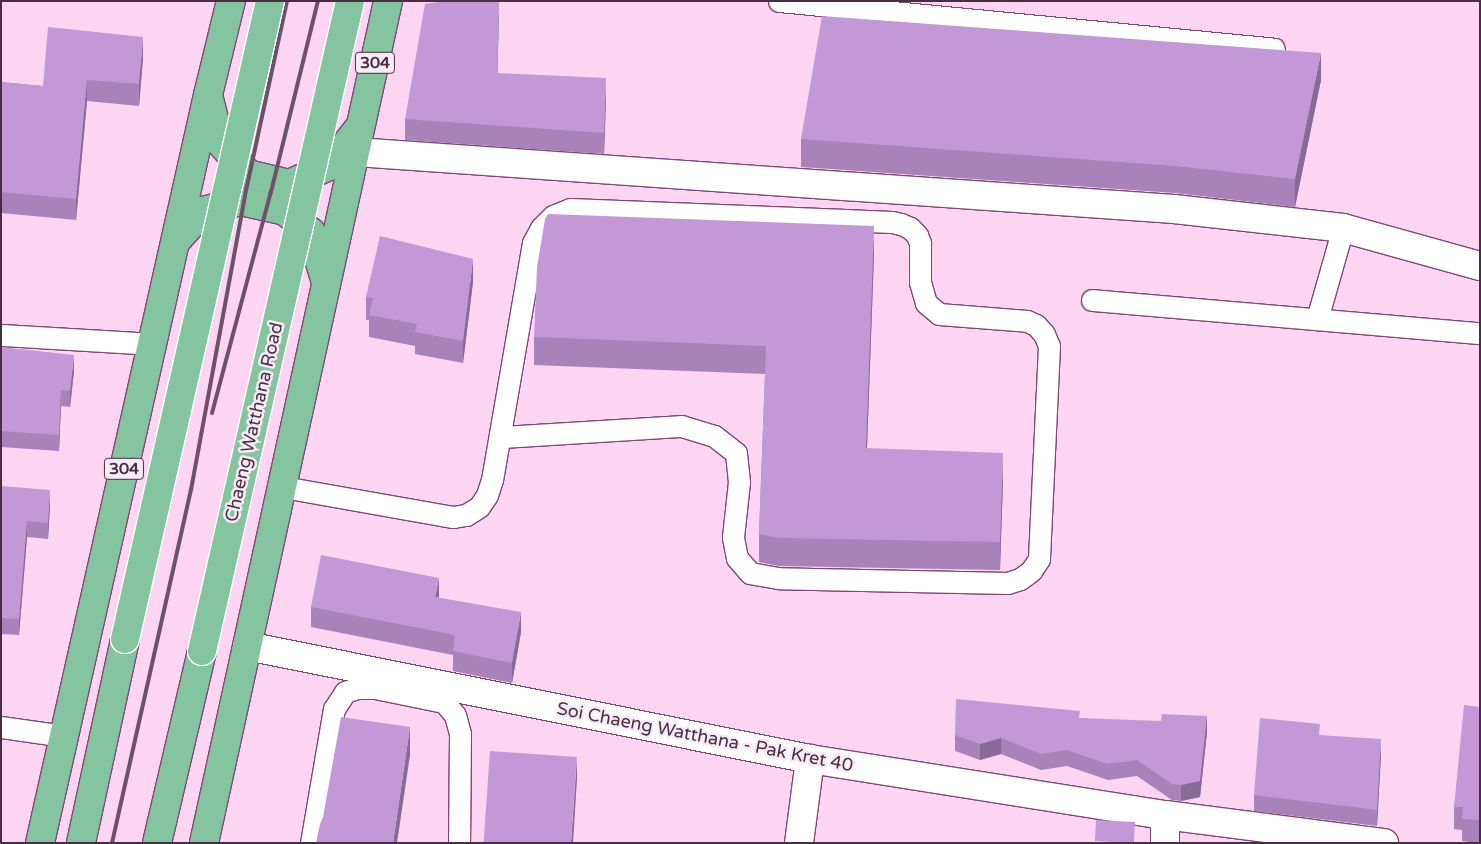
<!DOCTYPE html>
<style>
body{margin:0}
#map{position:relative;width:1481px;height:844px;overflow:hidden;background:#fdd5f3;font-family:"Varela Round",sans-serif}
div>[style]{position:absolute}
.roads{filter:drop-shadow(1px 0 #804775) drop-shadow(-1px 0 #804775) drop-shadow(0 1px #804775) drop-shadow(0 -1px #804775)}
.lane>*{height:21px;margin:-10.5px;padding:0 10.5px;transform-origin:10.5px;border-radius:10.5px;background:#fff}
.street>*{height:28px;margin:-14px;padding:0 14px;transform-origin:14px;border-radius:14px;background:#fff}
.primary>*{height:28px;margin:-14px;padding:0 14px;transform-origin:14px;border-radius:14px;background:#84c4a0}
.rail>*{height:4px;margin:-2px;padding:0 2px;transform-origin:2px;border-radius:2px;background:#6e5168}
.bridges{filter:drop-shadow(1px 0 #fff) drop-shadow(-1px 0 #fff) drop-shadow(0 1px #fff) drop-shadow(0 -1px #fff)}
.primary-bridge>*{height:28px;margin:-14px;padding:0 14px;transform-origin:14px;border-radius:14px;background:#84c4a0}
.wall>*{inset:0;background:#a783b9}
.shaded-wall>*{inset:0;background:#886a96}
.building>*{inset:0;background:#c298d7;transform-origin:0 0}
span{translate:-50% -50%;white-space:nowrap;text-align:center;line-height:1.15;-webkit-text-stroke:5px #f9ebf5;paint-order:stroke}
.shield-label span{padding:1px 4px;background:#f9ebf5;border:1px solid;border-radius:4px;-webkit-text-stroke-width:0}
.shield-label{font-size:16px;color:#482e43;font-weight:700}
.street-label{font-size:18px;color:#482e43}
.frame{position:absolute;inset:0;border:2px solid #482e43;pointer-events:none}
</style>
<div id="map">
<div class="roads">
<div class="lane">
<div style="left:779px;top:1px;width:497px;rotate:5.5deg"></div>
<div style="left:1092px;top:300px;width:389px;rotate:4.9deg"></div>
<div style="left:1317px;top:319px;width:95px;rotate:-74.1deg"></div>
<div style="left:1px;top:335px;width:151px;rotate:3.4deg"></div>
<div style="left:283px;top:487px;width:173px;rotate:10deg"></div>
<div style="left:453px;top:517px;width:13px;rotate:-9deg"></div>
<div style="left:466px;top:515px;width:15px;rotate:-32deg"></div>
<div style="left:479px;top:507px;width:14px;rotate:-56deg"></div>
<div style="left:487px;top:495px;width:16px;rotate:-72deg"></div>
<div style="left:492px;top:480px;width:241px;rotate:-80.2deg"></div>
<div style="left:533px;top:243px;width:17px;rotate:-62deg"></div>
<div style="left:541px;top:228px;width:17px;rotate:-45deg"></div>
<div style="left:553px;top:216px;width:18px;rotate:-22deg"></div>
<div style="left:570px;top:209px;width:322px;rotate:2.3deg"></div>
<div style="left:892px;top:222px;width:9px;rotate:13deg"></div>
<div style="left:901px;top:224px;width:10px;rotate:24deg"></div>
<div style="left:910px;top:228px;width:10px;rotate:45deg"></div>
<div style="left:917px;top:235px;width:9px;rotate:69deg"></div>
<div style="left:920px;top:243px;width:39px;rotate:90deg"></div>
<div style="left:920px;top:282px;width:22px;rotate:74deg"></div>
<div style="left:926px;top:303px;width:17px;rotate:40deg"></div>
<div style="left:939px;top:314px;width:88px;rotate:4.5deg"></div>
<div style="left:1027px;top:321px;width:10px;rotate:24deg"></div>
<div style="left:1036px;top:325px;width:12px;rotate:48deg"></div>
<div style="left:1044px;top:334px;width:13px;rotate:67deg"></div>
<div style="left:1049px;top:346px;width:213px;rotate:92.7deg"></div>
<div style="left:1039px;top:559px;width:14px;rotate:124deg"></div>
<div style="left:1031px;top:571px;width:14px;rotate:144deg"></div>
<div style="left:1020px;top:579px;width:13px;rotate:162deg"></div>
<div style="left:1008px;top:583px;width:230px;rotate:-178.8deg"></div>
<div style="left:778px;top:578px;width:28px;rotate:-170deg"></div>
<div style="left:750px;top:573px;width:20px;rotate:-131deg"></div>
<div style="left:737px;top:558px;width:21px;rotate:-101deg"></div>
<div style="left:733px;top:537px;width:55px;rotate:-83.8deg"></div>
<div style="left:739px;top:482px;width:29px;rotate:-96deg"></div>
<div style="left:736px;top:453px;width:28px;rotate:-142deg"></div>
<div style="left:714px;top:436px;width:34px;rotate:-163deg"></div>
<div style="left:681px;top:426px;width:181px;rotate:176.5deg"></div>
<div style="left:1px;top:727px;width:64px;rotate:8.1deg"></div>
<div style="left:311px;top:843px;width:136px;rotate:-80.3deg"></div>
<div style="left:334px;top:709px;width:20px;rotate:-57deg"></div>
<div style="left:345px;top:692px;width:13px;rotate:-18deg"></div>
<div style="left:357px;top:688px;width:18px"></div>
<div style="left:375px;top:688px;width:70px;rotate:11.5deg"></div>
<div style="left:444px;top:702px;width:17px;rotate:50deg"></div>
<div style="left:455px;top:715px;width:20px;rotate:75deg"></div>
<div style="left:460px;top:734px;width:109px;rotate:90.5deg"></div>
</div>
<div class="street">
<div style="left:356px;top:152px;width:820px;rotate:3.99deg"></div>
<div style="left:1174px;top:209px;width:170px;rotate:6.4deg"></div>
<div style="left:1343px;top:228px;width:142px;rotate:15.5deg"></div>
<div style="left:247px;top:646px;width:574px;rotate:11.35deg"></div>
<div style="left:810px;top:759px;width:359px;rotate:9deg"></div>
<div style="left:1165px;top:815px;width:221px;rotate:7.3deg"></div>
<div style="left:799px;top:843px;width:85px;rotate:-82.5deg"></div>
<div style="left:1165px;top:843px;width:28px;rotate:-90deg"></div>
</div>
<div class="primary">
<div style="left:209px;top:99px;width:44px;rotate:75.7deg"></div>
<div style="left:220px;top:142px;width:43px;rotate:48.8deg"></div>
<div style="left:248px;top:174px;width:42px;rotate:13.7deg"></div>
<div style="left:289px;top:184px;width:44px;rotate:-24.2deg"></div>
<div style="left:329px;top:166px;width:47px;rotate:-51.9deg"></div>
<div style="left:178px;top:239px;width:38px;rotate:-48deg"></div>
<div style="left:203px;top:211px;width:39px;rotate:-15deg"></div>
<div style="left:241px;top:201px;width:45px;rotate:12.8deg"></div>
<div style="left:285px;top:211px;width:33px;rotate:39deg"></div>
<div style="left:311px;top:232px;width:53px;rotate:73.6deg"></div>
<div style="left:40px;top:843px;width:767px;rotate:-77.34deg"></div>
<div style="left:208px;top:95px;width:97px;rotate:-76.3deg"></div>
<div style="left:81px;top:843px;width:209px;rotate:-77.8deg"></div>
<div style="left:157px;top:843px;width:197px;rotate:-76.8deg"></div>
<div style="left:204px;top:843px;width:862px;rotate:-77.67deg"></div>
</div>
</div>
<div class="rail">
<div style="left:212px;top:413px;width:229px;rotate:-75.1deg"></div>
<div style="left:271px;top:192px;width:197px;rotate:-76.2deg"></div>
<div style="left:112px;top:843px;width:362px;rotate:-77.4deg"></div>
<div style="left:191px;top:490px;width:309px;rotate:-79.6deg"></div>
<div style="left:247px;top:186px;width:189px;rotate:-77.8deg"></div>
</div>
<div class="bridges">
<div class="primary-bridge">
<div style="left:125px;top:639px;width:654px;rotate:-77.2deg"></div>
<div style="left:202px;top:651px;width:667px;rotate:-77.17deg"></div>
</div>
</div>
<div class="wall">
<div style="clip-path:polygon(499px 14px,497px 73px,606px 98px,604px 154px,405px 140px,405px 119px)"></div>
<div style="clip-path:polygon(143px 58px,139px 106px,87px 101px,76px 220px,1px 213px,1px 82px,43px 86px)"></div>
<div style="clip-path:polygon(1321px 80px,1295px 207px,1175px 193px,801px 167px,801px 139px)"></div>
<div style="clip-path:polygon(874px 254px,867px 448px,1003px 481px,1000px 570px,779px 566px,759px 562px,759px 534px,765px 374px,534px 365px,534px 337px)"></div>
<div style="clip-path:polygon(473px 282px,463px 363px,415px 354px,415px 346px,369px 337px,369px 320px,366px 320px,366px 297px)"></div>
<div style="clip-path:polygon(1px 347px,74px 371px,70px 407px,61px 406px,59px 451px,1px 447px)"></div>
<div style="clip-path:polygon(1px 486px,50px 506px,48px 539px,27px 537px,19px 635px,1px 634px)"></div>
<div style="clip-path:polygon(439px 598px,521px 632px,512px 683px,453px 671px,453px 655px,311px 627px,311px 607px)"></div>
<div style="clip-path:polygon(1480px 707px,1480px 843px,1476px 843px,1462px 841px,1462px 830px,1454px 829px,1454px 807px)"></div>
<div style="clip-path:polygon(1080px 718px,1207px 732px,1200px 797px,1181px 801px,1172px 800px,1137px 776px,1108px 780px,1067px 766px,1041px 770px,1001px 754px,980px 760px,955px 751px,955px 735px)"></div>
<div style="clip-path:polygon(1320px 735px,1381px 755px,1377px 826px,1254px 811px,1254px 795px)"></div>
</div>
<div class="shaded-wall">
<div style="clip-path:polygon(499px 1px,499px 14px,497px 93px,497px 73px)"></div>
<div style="clip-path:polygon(143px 37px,143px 58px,139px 106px,139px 84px)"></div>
<div style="clip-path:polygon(1321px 53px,1321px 80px,1295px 207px,1295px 179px)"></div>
<div style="clip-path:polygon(606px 78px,606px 98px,604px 154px,604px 133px)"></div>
<div style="clip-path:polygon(87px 80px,87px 101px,76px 220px,76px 199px)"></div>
<div style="clip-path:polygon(874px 226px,874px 254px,866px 476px,866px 448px)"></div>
<div style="clip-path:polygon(473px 259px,473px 282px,463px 363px,463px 341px)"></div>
<div style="clip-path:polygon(74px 355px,74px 371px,70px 407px,70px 391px)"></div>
<div style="clip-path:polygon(61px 390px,61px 406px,59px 451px,59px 435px)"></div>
<div style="clip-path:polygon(1003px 453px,1003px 481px,1000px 570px,1000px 542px)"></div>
<div style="clip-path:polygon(50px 490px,50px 506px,48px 539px,48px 523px)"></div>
<div style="clip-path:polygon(27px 521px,27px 537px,19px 635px,19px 619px)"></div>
<div style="clip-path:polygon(439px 578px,439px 598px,435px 597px)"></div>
<div style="clip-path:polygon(521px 612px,521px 632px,512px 683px,512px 663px)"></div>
<div style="clip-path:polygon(1207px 716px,1207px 732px,1200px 797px,1181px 801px,1181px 785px)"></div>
<div style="clip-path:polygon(410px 727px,410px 755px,397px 843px,393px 843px)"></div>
<div style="clip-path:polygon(1001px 738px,1001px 754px,980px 760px,980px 744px)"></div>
<div style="clip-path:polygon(1381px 739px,1381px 755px,1377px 826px,1377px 810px)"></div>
<div style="clip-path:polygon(577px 757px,577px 779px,573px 843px,571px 843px)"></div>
</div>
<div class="building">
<div style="clip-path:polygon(445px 1px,499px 1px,497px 73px,606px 78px,604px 133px,405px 119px,425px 4px)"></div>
<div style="clip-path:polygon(822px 16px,1321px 53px,1295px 179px,1175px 166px,801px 139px)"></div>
<div style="clip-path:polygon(48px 27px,143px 37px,139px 84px,87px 80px,76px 199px,1px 192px,1px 82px,43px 86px)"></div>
<div style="clip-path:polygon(548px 214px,874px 226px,866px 448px,1003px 453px,1000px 542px,779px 538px,759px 534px,766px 346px,534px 337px,537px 267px,545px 219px)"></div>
<div style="clip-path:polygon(380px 236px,473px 259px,463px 341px,415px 332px,417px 324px,369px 315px,373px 298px,366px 297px)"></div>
<div style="clip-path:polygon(1px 347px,74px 355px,70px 391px,61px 390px,59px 435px,1px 431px)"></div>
<div style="clip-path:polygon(1px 486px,50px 490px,48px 523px,27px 521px,19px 619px,1px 618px)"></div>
<div style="clip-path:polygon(321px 555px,439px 578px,435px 597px,521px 612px,512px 663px,453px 651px,455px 635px,311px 607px)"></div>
<div style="clip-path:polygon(956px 699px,1080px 711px,1079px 718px,1161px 721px,1162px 714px,1207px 716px,1200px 781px,1181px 785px,1172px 784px,1137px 760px,1108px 764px,1067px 750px,1041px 754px,1001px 738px,980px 744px,955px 735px)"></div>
<div style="clip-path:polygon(1464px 705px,1480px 707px,1480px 820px,1462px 819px,1463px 807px,1454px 807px)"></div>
<div style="clip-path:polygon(341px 717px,410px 727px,393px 843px,316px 843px,320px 824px,323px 817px)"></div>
<div style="clip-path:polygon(1260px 718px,1320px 724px,1319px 735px,1381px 739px,1377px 810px,1254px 795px)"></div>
<div style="left:490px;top:751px;width:87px;height:92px;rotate:4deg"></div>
<div style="left:1135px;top:822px;width:21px;height:39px;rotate:93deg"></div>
</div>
<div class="shield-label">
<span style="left:375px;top:63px">304</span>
<span style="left:124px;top:469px">304</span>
</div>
<div class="street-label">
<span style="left:254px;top:422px;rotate:-77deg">Chaeng Watthana Road</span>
<span style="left:705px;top:737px;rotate:11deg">Soi Chaeng Watthana - Pak Kret 40</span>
</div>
<div class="frame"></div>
</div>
